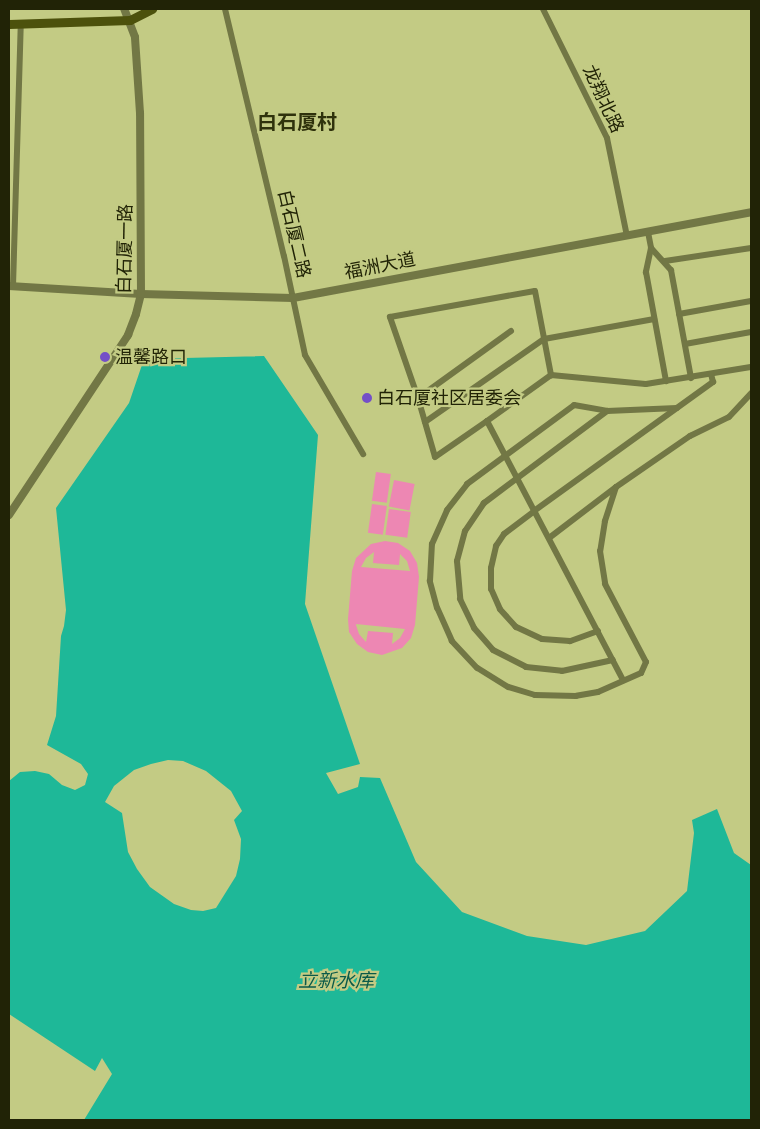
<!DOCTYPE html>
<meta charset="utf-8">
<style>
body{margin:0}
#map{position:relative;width:760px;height:1129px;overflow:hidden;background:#c3cb84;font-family:Rubik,"Noto Sans SC",sans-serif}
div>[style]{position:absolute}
.green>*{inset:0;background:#ed87b3;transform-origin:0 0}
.water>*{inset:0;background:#1eb898}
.minor>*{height:6px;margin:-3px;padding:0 3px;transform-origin:3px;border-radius:3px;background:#727745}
.tertiary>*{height:8px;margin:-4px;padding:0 4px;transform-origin:4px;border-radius:4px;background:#727745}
.secondary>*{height:9px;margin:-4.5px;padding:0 4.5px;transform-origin:4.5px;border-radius:4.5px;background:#4c510c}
.dots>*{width:14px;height:14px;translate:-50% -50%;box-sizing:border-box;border:2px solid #c3cb84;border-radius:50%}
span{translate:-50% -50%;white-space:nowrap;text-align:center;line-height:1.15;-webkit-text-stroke:4.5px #c3cb84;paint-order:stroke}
.street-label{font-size:18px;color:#212306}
.poi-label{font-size:18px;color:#212306}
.left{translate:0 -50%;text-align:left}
.water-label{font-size:19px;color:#0a5a49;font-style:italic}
.quarter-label{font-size:20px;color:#2f320c;font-weight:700}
.frame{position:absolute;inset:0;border:10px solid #212306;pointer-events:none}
</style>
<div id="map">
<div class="green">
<div style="left:376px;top:472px;width:15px;height:29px;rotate:8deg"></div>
<div style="left:394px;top:480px;width:21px;height:27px;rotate:11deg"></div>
<div style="left:372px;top:504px;width:15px;height:29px;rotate:8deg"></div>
<div style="left:389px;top:509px;width:22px;height:26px;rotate:8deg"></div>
<div style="clip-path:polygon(evenodd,385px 541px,398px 543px,410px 551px,417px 563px,419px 577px,415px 625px,411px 638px,402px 648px,382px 655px,368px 652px,357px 644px,349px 632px,348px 619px,352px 571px,356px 558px,371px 544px,385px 541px,374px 552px,373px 563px,399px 565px,400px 554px,407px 561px,410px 571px,361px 567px,366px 558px,374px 552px,385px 541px,356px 625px,356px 624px,405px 629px,400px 638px,392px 644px,393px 633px,368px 631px,366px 642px,359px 634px,356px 625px)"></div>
</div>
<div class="water">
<div style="clip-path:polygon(evenodd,264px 356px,318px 435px,305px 604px,360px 764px,326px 773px,338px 794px,358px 787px,360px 777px,380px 778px,416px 862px,462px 912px,527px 936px,586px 945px,645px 931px,687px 891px,694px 833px,692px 820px,717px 809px,734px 853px,751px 865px,751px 1120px,84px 1120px,112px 1074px,102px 1058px,95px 1071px,9px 1014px,9px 781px,20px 772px,35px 771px,49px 774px,62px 785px,75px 790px,85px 785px,88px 774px,81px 764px,47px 745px,56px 716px,61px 636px,64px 626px,66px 610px,56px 508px,129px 403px,144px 359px,264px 356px,168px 760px,183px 761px,206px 771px,231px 791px,242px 811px,234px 820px,241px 839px,240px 859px,236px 876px,216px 908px,203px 911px,191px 910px,174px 904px,150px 887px,137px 869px,128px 852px,122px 813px,105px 802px,114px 786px,134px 770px,151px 764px,168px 760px)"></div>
</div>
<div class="minor">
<div style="left:225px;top:9px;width:254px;rotate:76.6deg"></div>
<div style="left:284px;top:256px;width:101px;rotate:78deg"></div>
<div style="left:305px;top:355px;width:115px;rotate:59.6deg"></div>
<div style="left:543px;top:9px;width:144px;rotate:63.6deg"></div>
<div style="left:607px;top:138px;width:100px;rotate:78.5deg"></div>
<div style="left:648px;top:232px;width:16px;rotate:79deg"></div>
<div style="left:651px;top:248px;width:30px;rotate:48deg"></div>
<div style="left:671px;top:270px;width:110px;rotate:79.5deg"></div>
<div style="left:651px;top:248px;width:25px;rotate:102deg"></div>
<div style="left:646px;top:272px;width:111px;rotate:79.6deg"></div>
<div style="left:665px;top:261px;width:87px;rotate:-8.6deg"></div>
<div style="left:13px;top:286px;width:262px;rotate:-88.3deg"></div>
<div style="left:679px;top:314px;width:73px;rotate:-10.2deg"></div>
<div style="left:511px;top:331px;width:115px;rotate:144.2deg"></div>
<div style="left:418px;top:398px;width:86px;rotate:-109.1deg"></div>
<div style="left:390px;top:317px;width:147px;rotate:-10.2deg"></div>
<div style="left:535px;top:291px;width:86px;rotate:79.2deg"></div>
<div style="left:551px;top:375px;width:79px;rotate:144.3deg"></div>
<div style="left:487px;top:421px;width:293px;rotate:62.3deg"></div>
<div style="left:685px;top:344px;width:67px;rotate:-10.3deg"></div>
<div style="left:551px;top:375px;width:95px;rotate:5.4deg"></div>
<div style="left:646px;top:384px;width:106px;rotate:-9.2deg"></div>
<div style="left:418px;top:398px;width:61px;rotate:73.9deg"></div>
<div style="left:435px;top:457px;width:63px;rotate:-34.7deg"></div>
<div style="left:607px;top:411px;width:154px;rotate:143.2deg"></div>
<div style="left:484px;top:503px;width:34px;rotate:124deg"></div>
<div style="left:465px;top:531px;width:31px;rotate:105deg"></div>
<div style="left:457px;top:561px;width:38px;rotate:85deg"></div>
<div style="left:460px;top:599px;width:32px;rotate:64deg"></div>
<div style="left:474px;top:628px;width:29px;rotate:49deg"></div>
<div style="left:493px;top:650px;width:37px;rotate:27deg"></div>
<div style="left:526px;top:667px;width:36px;rotate:6deg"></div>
<div style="left:562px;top:671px;width:52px;rotate:-12.2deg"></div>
<div style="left:425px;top:422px;width:145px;rotate:-34.9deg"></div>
<div style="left:544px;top:339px;width:112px;rotate:-10.3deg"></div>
<div style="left:616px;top:487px;width:36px;rotate:108deg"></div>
<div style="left:605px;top:521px;width:30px;rotate:99deg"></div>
<div style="left:600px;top:551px;width:33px;rotate:81deg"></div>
<div style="left:605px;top:584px;width:88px;rotate:62.3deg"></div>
<div style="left:646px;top:662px;width:12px;rotate:114deg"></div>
<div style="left:641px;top:673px;width:47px;rotate:156.2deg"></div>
<div style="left:598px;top:692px;width:22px;rotate:170deg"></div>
<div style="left:576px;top:696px;width:41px;rotate:-178.6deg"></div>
<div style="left:535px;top:695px;width:28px;rotate:-163deg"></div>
<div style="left:508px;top:687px;width:36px;rotate:-148deg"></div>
<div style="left:477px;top:668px;width:37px;rotate:-133deg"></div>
<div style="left:452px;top:641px;width:36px;rotate:-114deg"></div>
<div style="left:437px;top:608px;width:28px;rotate:-105deg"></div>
<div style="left:430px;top:581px;width:37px;rotate:-87deg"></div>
<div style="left:432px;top:544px;width:37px;rotate:-66deg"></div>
<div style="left:447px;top:510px;width:33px;rotate:-52deg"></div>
<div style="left:467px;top:484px;width:133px;rotate:-36.4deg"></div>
<div style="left:574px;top:405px;width:34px;rotate:10deg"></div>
<div style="left:607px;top:411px;width:70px;rotate:-2.5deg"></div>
<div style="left:549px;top:538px;width:84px;rotate:-37.3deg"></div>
<div style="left:616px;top:487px;width:90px;rotate:-34.6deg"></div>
<div style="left:690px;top:436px;width:43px;rotate:-26deg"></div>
<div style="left:729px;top:417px;width:33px;rotate:-47deg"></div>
<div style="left:598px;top:631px;width:30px;rotate:160deg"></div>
<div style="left:570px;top:641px;width:28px;rotate:-176deg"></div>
<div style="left:542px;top:639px;width:29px;rotate:-155deg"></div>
<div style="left:516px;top:627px;width:24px;rotate:-132deg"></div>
<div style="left:500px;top:609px;width:22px;rotate:-114deg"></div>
<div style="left:491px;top:589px;width:21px;rotate:-90deg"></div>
<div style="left:491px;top:568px;width:23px;rotate:-77deg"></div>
<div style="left:496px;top:546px;width:14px;rotate:-56deg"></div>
<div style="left:504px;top:534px;width:38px;rotate:-37deg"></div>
<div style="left:534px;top:511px;width:221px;rotate:-35.8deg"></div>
<div style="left:713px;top:382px;width:8px;rotate:-104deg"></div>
</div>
<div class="tertiary">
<div style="left:9px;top:286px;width:132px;rotate:3.5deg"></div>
<div style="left:141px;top:294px;width:152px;rotate:1.5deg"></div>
<div style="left:293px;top:298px;width:466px;rotate:-10.6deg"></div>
<div style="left:9px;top:515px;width:216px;rotate:-56.5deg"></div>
<div style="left:128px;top:335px;width:22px;rotate:-69deg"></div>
<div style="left:136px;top:314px;width:21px;rotate:-76deg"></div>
<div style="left:141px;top:294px;width:181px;rotate:-90.3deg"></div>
<div style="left:140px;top:113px;width:76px;rotate:-93.8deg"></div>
<div style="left:135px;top:37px;width:30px;rotate:-111deg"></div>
</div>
<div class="secondary">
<div style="left:9px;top:24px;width:121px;rotate:-1.9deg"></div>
<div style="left:130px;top:20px;width:25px;rotate:-27deg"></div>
</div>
<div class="dots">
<div style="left:105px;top:357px;background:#744fc8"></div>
<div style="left:367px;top:398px;background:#744fc8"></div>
</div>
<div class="street-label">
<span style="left:603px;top:99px;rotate:65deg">龙翔北路</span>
<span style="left:294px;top:234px;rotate:77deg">白石厦二路</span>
<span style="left:125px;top:249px;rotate:-89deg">白石厦一路</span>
<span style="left:380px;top:266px;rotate:-11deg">福洲大道</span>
</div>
<div class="poi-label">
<span class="left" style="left:115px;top:357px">温馨路口</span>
<span class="left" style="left:377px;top:398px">白石厦社区居委会</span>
</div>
<div class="water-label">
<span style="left:336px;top:981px">立新水库</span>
</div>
<div class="quarter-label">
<span style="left:297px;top:122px">白石厦村</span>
</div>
<div class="frame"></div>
</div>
